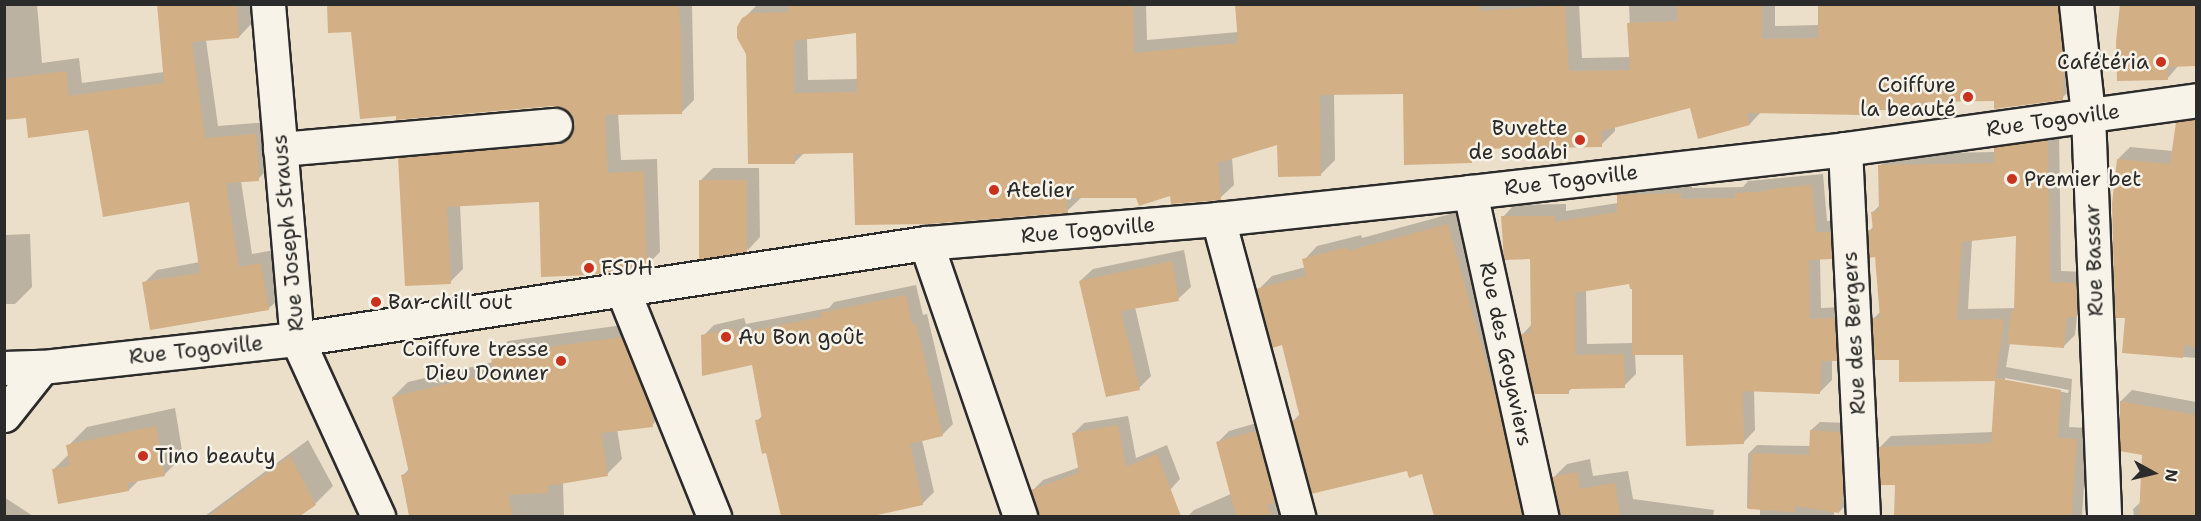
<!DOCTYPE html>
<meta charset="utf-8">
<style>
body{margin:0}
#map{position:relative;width:2201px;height:521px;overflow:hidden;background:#ecdfca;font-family:"Shantell Sans",sans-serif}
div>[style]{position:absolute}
.shadow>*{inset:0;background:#0003}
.building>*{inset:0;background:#d3af85;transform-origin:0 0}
.roads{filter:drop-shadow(2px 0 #2b2b2b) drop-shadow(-2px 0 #2b2b2b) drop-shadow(0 2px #2b2b2b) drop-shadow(0 -2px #2b2b2b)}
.minor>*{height:33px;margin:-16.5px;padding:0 16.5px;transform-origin:16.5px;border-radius:16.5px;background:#f7f3e8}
.dots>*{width:16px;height:16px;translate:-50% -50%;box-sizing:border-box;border:3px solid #f7f3e8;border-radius:50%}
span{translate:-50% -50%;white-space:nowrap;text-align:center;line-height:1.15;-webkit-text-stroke:5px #f7f3e8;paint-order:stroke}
.poi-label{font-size:21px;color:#2b2b2b}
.right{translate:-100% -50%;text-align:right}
.left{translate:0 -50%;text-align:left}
.street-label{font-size:21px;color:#2b2b2b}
.frame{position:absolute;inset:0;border:6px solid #2b2b2b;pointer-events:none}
.north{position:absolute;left:2123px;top:443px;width:60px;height:60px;-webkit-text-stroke:4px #f7f3e8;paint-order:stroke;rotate:98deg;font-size:16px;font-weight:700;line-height:24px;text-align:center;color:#2b2b2b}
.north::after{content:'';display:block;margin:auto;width:21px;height:27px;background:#2b2b2b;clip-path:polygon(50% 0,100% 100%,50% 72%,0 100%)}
</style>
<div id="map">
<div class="shadow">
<div style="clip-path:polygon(4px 4px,37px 4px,42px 63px,79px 58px,82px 83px,164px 72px,158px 4px,251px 4px,252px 23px,239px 37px,206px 40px,218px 126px,269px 122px,271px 166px,258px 179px,241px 181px,252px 254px,274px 250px,282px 296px,268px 309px,144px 283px,157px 270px,200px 262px,190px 200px,89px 128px,27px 116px,4px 118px)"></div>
<div style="clip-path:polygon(328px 4px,692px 4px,694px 100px,681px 113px,618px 113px,621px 160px,657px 159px,660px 252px,647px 265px,541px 200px,460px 205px,463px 269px,450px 282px,400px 158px,412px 145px,571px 131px,574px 131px,575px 124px,571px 113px,563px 106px,353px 30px)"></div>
<div style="clip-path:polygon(evenodd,758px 4px,1146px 4px,1147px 40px,1238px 32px,1237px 4px,1579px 4px,1582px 58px,1631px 57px,1629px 4px,1775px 4px,1775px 26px,1819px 25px,1820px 4px,2072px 4px,2076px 84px,2062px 98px,1930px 100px,1923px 108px,1866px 109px,1861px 114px,1761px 112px,1750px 124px,1691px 106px,1615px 126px,1615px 131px,1601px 145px,1485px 148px,1471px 162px,1404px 92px,1334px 93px,1335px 160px,1321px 174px,1279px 143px,1232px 158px,1234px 185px,1220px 198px,1172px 194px,1082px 197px,1067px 211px,855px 151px,805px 152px,795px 162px,748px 53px,743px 19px,758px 4px,857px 31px,858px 79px,808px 80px,807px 38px,857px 31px)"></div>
<div style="clip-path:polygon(2121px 4px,2196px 4px,2196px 65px,2179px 65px,2167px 79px)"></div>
<div style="clip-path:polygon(2190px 110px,2196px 111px,2196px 358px,2124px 352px,2127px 316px,2118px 159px,2130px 147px,2173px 151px,2178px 122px)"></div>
<div style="clip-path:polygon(evenodd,2059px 129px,2061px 271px,2087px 272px,2088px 304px,2077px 316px,2075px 335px,2063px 347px,2010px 343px,2006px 367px,2072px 379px,2069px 427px,2088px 428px,2082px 516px,1896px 516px,1896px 483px,1880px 447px,1891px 436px,1993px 432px,1997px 379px,1900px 358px,1874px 318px,1881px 311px,1876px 256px,1869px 231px,1874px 226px,1873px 212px,1880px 205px,1880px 166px,1891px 154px,1996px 152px,1996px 148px,2007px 136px,2059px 129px,2018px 235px,2016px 308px,1968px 309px,1972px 240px,2018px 235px,2059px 129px,2005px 378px,2069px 390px,2068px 393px,2005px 381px,2005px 378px)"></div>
<div style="clip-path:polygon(713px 168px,759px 168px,760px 237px,748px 250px,700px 181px)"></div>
<div style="clip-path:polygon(evenodd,1823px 174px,1827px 221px,1842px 220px,1843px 246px,1831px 258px,1820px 258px,1821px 308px,1846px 307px,1848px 347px,1836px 359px,1832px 359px,1832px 380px,1820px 392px,1754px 390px,1755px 430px,1744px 442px,1685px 353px,1635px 354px,1636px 374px,1624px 386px,1573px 387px,1568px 392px,1522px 335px,1532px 324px,1531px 258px,1503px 217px,1514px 205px,1566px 204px,1566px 211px,1618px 203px,1618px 195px,1630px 183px,1692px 182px,1692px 188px,1743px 187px,1748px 181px,1823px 174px,1631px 283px,1633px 288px,1633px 343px,1587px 344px,1586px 289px,1631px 283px)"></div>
<div style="clip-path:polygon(1461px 211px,1543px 516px,1436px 516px,1423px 472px,1408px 469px,1293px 421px,1300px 414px,1283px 343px,1258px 290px,1272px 276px,1306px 267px,1304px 260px,1317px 246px,1361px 235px,1362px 238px)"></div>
<div style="clip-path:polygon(30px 234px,32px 287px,15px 304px,4px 304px,4px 235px)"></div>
<div style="clip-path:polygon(1184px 250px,1191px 287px,1178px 299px,1135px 307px,1151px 376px,1139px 388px,1080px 281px,1093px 269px)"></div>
<div style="clip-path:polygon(916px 285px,923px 315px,927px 314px,953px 424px,942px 435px,922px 440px,934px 492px,922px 504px,878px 514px,879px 516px,802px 516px,799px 499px,768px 451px,757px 421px,763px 415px,753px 364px,703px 336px,714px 325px,744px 318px,746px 324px,829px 308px,834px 302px)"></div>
<div style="clip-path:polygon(637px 323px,667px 410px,652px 425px,617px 429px,622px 459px,607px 474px,563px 482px,564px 516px,411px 516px,402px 476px,410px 468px,393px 397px,408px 382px,493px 362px,492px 356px,508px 341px)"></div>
<div style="clip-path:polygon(2132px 390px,2196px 402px,2196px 516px,2134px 516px,2133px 509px,2142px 501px,2144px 453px,2122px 449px,2121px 401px)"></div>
<div style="clip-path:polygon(175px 408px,183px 456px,164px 475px,139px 480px,129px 490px,54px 469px,69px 454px,68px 446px,87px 427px)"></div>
<div style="clip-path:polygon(1128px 416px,1136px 458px,1167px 445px,1180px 479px,1170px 490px,1103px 516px,1040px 516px,1033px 490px,1043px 480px,1080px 467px,1074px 433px,1084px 423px)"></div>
<div style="clip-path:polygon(1267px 420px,1286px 516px,1188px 516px,1194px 510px,1231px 494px,1217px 443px,1229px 431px)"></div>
<div style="clip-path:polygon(1820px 422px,1848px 423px,1848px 503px,1839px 512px,1834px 511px,1834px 516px,1760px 516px,1760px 509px,1747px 508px,1748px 454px,1757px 445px,1810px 446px,1811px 430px)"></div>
<div style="clip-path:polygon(308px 440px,333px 486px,315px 504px,298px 516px,205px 516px)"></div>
<div style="clip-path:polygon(1590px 459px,1593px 476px,1628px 471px,1633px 499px,1714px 510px,1713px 516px,1561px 516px,1553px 478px,1567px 464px)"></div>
<div style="clip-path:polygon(4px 497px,33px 516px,4px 516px)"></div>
</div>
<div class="building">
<div style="clip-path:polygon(157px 4px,237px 4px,239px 38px,192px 42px,205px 138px,256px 134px,259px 181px,226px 183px,239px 267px,261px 263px,269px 310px,150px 330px,142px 282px,200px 273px,189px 202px,103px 217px,88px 130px,28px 138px,26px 118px,4px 120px,4px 79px,66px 71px,69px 96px,164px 83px)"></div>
<div style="clip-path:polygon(327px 4px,678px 4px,681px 30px,682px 114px,605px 115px,608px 173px,644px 171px,647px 267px,590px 275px,541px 277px,539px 202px,447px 207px,451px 284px,405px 286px,398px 158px,557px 144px,565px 141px,572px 133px,574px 123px,570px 114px,563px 108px,553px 106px,396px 120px,396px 116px,360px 119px,351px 32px,328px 33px)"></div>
<div style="clip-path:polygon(evenodd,788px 4px,1133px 4px,1134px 53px,1238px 43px,1235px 4px,1481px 4px,1481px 11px,1565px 5px,1569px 71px,1630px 70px,1627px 23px,1677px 21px,1677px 4px,1762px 4px,1762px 39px,1818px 38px,1818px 4px,2058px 4px,2064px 68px,2063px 100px,1994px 109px,1994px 101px,1923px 102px,1923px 110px,1862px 110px,1862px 115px,1747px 113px,1750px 125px,1698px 139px,1690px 108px,1602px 131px,1602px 147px,1471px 149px,1472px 163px,1404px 165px,1403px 94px,1320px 95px,1321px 176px,1278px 177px,1277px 145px,1218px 163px,1221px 200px,1171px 204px,1170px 196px,1139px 206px,1136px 198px,1066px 198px,1068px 213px,929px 224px,855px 225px,853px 153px,795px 154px,795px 164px,748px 164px,746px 54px,737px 38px,737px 27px,742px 18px,751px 13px,789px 12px,788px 4px,856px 33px,857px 92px,794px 93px,794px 41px,856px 33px)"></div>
<div style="clip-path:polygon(2120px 4px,2196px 4px,2196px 66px,2167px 67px,2168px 80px,2117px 81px,2116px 42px)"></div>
<div style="clip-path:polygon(2196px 119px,2196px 348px,2185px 344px,2183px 358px,2122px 353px,2125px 318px,2115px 318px,2114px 284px,2112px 203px,2117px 159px,2170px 164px,2176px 122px)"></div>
<div style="clip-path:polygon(2048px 140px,2050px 282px,2076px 283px,2077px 317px,2067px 317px,2064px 348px,2007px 344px,2011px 310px,2014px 310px,2016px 236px,1962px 242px,1957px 320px,2004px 319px,1996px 378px,2061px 390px,2058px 438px,2077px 439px,2072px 516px,1894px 516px,1895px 485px,1880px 485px,1878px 447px,1991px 443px,1995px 381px,1899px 382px,1899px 360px,1874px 360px,1872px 318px,1880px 318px,1875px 257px,1869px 258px,1868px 230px,1873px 230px,1871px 212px,1879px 211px,1878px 165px,1994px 163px,1994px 147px)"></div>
<div style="left:699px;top:180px;width:48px;height:79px"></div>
<div style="clip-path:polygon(1812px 185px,1816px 232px,1830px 232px,1832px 259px,1809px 260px,1810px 319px,1835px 318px,1837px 361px,1821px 361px,1820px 394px,1743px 391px,1744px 444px,1686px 446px,1683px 355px,1632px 355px,1632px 289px,1630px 289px,1629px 284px,1575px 293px,1575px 355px,1624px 354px,1625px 388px,1569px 389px,1569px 394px,1533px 394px,1520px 334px,1531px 333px,1530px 259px,1504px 260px,1501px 216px,1555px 216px,1555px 222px,1617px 212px,1617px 195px,1681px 193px,1681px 199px,1735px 198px,1735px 193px,1768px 191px,1768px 189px)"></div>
<div style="clip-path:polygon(1448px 224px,1498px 406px,1522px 516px,1434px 516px,1422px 474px,1409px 478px,1407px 471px,1311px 494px,1292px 421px,1300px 418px,1282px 345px,1272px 348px,1256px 289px,1306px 276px,1302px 259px,1347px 247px,1348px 251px)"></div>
<div style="clip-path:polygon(1172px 261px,1179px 301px,1121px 311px,1140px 390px,1106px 397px,1079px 281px)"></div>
<div style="clip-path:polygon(906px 295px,912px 325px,916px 324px,943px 436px,910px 444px,923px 505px,873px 516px,781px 516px,766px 453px,762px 454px,755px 420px,762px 419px,752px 365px,702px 376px,701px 335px,734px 328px,735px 334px,822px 317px,821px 313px)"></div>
<div style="clip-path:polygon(622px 337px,652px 414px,653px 427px,601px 433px,608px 476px,548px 486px,548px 493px,508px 495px,513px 516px,409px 516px,401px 475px,409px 473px,392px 397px,493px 373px,491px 355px)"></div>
<div style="clip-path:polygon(2120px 401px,2196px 415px,2196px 516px,2139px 516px,2142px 455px,2120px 451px)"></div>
<div style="clip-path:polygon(1118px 425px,1126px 467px,1157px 454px,1181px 516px,1038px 516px,1031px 490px,1079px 473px,1072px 433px)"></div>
<div style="clip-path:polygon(156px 426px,165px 476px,128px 483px,129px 491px,58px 504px,52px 469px,70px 466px,66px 445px)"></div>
<div style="clip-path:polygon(1810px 430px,1840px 432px,1843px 491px,1839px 513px,1796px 506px,1795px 512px,1748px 509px,1752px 453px,1809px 455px)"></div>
<div style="clip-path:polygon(1256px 431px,1275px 503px,1267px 505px,1272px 516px,1236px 516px,1216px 442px)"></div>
<div style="clip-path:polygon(290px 456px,316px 505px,300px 516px,209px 516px)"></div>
<div style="clip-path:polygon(1577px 472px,1580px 489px,1615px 483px,1620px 516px,1559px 516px,1552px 477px)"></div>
</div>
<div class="roads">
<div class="minor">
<div style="left:268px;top:4px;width:336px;rotate:85.1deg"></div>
<div style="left:297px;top:339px;width:195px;rotate:65.4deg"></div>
<div style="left:2076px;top:4px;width:112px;rotate:83.8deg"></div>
<div style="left:2088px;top:115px;width:401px;rotate:87.7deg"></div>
<div style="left:280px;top:149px;width:276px;rotate:-5deg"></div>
<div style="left:1845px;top:149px;width:367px;rotate:87.2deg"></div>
<div style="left:1470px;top:192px;width:332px;rotate:77.6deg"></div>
<div style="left:1218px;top:219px;width:308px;rotate:74.9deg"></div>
<div style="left:926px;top:243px;width:289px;rotate:71deg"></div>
<div style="left:623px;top:291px;width:243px;rotate:68deg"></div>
<div style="left:4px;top:368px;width:38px;rotate:-2deg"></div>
<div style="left:4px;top:415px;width:61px;rotate:-51.6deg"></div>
<div style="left:42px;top:367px;width:257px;rotate:-6.3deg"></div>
<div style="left:297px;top:339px;width:636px;rotate:-8.68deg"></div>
<div style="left:926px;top:243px;width:293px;rotate:-4.7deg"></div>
<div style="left:1218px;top:219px;width:253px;rotate:-6.1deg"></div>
<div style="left:1470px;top:192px;width:377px;rotate:-6.5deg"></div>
<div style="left:1845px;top:149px;width:354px;rotate:-7.9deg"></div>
</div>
</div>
<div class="dots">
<div style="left:2161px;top:62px;background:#c8321e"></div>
<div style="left:1968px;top:97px;background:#c8321e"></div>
<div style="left:1580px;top:140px;background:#c8321e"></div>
<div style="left:2012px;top:179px;background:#c8321e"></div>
<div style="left:994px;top:190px;background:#c8321e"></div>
<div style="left:589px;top:268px;background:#c8321e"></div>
<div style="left:376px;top:302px;background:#c8321e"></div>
<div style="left:726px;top:337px;background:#c8321e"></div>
<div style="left:561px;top:361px;background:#c8321e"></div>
<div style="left:143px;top:456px;background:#c8321e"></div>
</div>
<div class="poi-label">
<span class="right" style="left:2149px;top:62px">Cafétéria</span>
<span class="right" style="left:1956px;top:97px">Coiffure<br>la beauté</span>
<span class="right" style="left:1568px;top:140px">Buvette<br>de sodabi</span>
<span class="left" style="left:2024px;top:179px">Premier bet</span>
<span class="left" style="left:1006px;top:190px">Atelier</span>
<span class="left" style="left:601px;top:268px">FSDH</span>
<span class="left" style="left:388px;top:302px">Bar chill out</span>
<span class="left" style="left:738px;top:337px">Au Bon goût</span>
<span class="right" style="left:549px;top:361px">Coiffure tresse<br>Dieu Donner</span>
<span class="left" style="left:155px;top:456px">Tino beauty</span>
</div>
<div class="street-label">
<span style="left:2053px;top:120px;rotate:-8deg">Rue Togoville</span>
<span style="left:1571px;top:180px;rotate:-7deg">Rue Togoville</span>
<span style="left:1088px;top:230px;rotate:-5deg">Rue Togoville</span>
<span style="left:288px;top:233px;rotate:-95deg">Rue Joseph Strauss</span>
<span style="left:2094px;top:260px;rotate:-92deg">Rue Bassar</span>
<span style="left:1854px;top:333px;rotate:-93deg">Rue des Bergers</span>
<span style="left:196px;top:350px;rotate:-6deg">Rue Togoville</span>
<span style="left:1506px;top:354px;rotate:78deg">Rue des Goyaviers</span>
</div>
<div class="frame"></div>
<div class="north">N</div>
</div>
